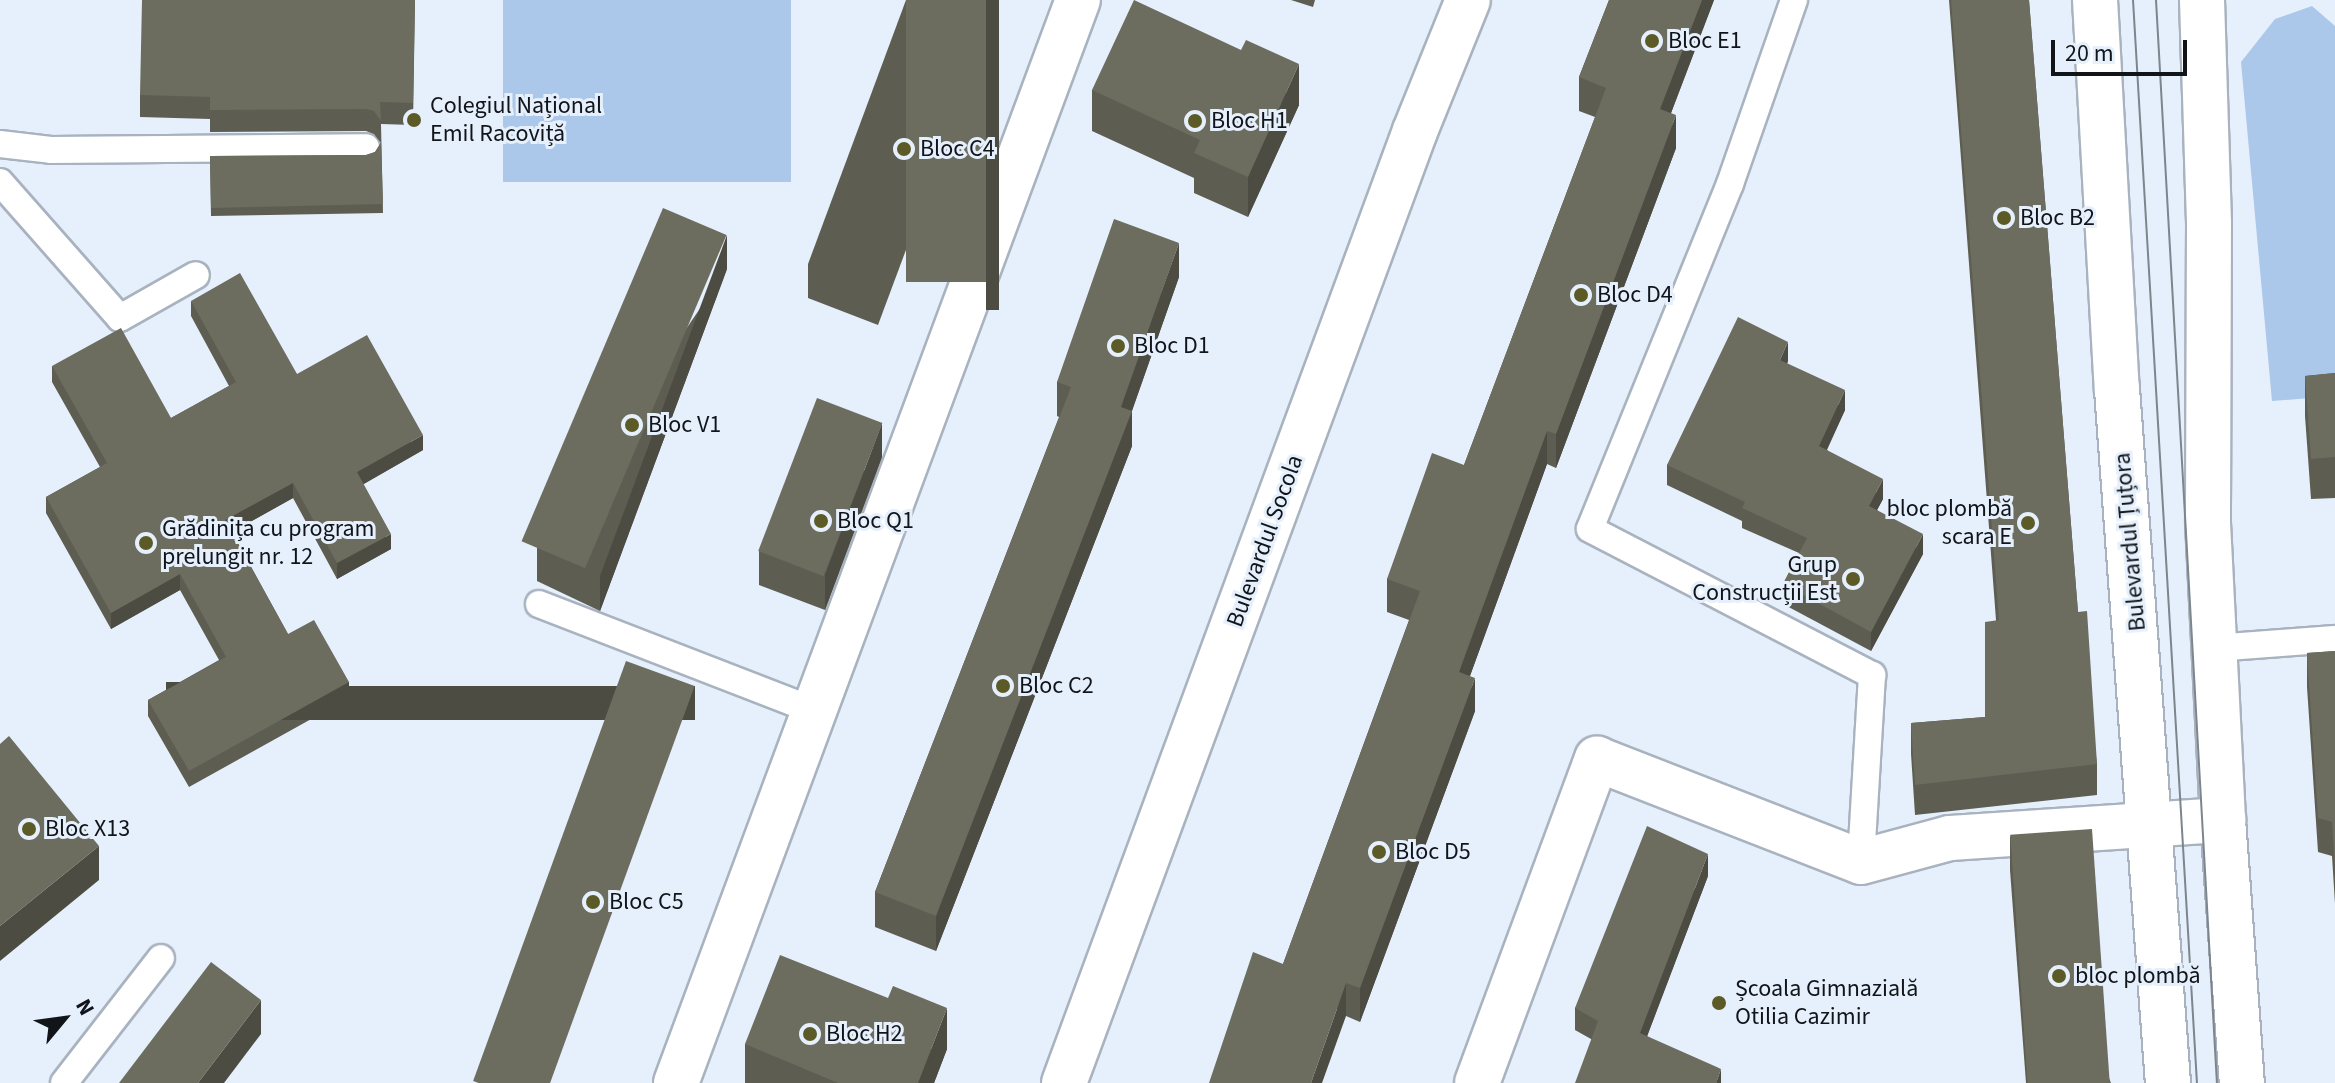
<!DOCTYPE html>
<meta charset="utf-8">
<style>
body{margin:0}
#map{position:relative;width:2335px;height:1083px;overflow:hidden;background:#e5f0fc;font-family:"Source Sans 3",sans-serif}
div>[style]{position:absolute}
.green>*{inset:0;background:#abc7ea;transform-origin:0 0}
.roads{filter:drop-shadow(2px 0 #a9b3bf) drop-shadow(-2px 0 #a9b3bf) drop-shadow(0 2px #a9b3bf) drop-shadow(0 -2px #a9b3bf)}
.service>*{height:26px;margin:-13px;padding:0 13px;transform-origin:13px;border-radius:13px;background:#fff}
.minor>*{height:44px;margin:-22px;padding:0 22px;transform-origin:22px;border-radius:22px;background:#fff}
.secondary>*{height:44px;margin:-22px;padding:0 22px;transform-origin:22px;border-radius:22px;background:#fff}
.tram>*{height:2px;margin:-1px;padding:0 1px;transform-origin:1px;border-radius:1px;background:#7d858d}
.wall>*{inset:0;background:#5d5d52}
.shaded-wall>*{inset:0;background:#4c4c42;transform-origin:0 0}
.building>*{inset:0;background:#6c6c5f;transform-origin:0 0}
.dots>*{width:22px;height:22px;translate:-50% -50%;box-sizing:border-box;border:4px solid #e5f0fc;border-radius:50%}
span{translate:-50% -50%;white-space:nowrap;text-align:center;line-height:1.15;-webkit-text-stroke:6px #e5f0fc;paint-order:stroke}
.poi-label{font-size:24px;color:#111419}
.left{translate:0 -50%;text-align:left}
.right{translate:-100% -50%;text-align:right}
.street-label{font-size:24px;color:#111419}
.north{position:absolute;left:24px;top:979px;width:80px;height:80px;-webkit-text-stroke:6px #e5f0fc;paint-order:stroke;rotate:61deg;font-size:22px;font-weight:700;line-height:32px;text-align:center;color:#111419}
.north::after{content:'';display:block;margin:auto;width:28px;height:36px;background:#111419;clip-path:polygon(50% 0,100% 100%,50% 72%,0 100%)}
.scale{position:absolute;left:2051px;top:40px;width:136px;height:36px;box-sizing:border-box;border:4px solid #111419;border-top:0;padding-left:10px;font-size:24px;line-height:28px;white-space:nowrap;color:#111419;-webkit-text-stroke:6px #e5f0fc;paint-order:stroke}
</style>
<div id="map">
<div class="green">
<div style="left:503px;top:0;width:288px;height:182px"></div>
<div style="clip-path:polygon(2312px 6px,2335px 26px,2335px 396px,2272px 401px,2241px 62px,2275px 19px)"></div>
</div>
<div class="roads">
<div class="service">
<div style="left:1794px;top:0;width:195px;rotate:109.2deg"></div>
<div style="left:1730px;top:184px;width:372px;rotate:112.1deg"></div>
<div style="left:1590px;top:529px;width:318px;rotate:27.4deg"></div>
<div style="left:1872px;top:675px;width:187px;rotate:93.4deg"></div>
<div style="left:0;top:144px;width:51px;rotate:6.7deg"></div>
<div style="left:51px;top:150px;width:315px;rotate:-0.5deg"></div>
<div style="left:0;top:182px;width:181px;rotate:48.6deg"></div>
<div style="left:120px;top:318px;width:87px;rotate:-29.5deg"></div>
<div style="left:539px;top:604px;width:296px;rotate:21.2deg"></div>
<div style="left:2214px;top:648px;width:121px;rotate:-4.3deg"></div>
<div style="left:64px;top:1083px;width:158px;rotate:-52.2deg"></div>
</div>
<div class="minor">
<div style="left:676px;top:1083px;width:1155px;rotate:-69.64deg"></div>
<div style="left:1477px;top:1083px;width:346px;rotate:-69.7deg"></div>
<div style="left:1597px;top:759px;width:283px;rotate:21.3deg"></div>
<div style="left:1861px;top:862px;width:92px;rotate:-15.1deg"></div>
<div style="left:1950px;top:838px;width:274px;rotate:-3.8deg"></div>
</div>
<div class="secondary">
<div style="left:2095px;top:0;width:390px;rotate:86.8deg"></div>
<div style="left:2117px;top:389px;width:696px;rotate:85.8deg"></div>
<div style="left:2202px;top:0;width:224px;rotate:88.2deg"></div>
<div style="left:2209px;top:224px;width:299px;rotate:90.2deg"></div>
<div style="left:2208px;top:523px;width:297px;rotate:87.1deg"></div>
<div style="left:2223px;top:820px;width:264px;rotate:85.9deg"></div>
<div style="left:1064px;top:1083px;width:1015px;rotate:-69.76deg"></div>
<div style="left:1415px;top:131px;width:141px;rotate:-68deg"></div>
</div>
</div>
<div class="tram">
<div style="left:2133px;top:0;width:1085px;rotate:86.62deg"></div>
<div style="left:2156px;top:0;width:1085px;rotate:86.78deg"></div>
</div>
<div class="wall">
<div style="clip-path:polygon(415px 0,413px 125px,381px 124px,383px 213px,211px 216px,210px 156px,366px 155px,375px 152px,381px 143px,374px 134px,366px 131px,210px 132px,210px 119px,140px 117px,140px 95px)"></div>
<div style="clip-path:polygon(906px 0,999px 0,878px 325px,808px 298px,808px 264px)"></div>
<div style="clip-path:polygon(1291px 0,1315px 0,1313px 7px)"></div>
<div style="clip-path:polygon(1609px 0,1714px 0,1671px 113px,1676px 148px,1556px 468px,1547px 464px,1470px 676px,1475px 711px,1360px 1022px,1346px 1016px,1283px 964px,1409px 620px,1387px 612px,1387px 579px,1464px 465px,1595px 117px,1579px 111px,1579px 77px)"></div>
<div style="clip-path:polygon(1949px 0,2029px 0,2078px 612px,2097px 764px,2097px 795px,1915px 815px,1911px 754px,1911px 723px,1985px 717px,1996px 620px)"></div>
<div style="clip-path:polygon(1241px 50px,1299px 105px,1248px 217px,1194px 193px,1194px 178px,1092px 131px,1092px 90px)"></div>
<div style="clip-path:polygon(727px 269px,600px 611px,537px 581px,537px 547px)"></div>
<div style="clip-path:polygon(1179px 277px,1132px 411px,1132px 446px,936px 951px,875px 927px,875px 892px,1059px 417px,1057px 416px,1057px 382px)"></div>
<div style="clip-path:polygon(191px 301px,297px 374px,423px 450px,363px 484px,391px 549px,337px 579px,293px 498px,232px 532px,288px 634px,349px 698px,189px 787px,148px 716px,148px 700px,219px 660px,180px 590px,111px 629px,46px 513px,46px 497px,100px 467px,52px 382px,52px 366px,171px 418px,229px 386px,191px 316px)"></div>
<div style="clip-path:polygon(1788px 361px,1787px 364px,1845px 410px,1827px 450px,1883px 499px,1877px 510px,1923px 554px,1871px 651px,1783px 604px,1783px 584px,1799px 553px,1742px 528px,1742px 521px,1667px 485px,1667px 465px)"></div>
<div style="clip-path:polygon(2335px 373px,2335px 498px,2311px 499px,2305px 416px,2305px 376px)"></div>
<div style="clip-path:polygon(882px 457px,825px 610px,759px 585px,759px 551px)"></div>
<div style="clip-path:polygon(2335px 651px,2335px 904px,2332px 856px,2318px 852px,2307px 687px,2307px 653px)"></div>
<div style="clip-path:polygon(2010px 835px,2111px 1083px,2026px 1083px,2010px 870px)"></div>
<div style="clip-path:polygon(1708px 876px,1647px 1036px,1721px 1083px,1591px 1039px,1575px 1030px,1575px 1008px)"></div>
<div style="clip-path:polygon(745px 1044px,947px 1049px,934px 1083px,745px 1083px)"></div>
</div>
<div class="shaded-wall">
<div style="left:986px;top:0;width:13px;height:310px"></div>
<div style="clip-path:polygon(1702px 0,1714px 0,1660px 142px,1660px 109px)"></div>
<div style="clip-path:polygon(1299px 64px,1299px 105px,1248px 217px,1248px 177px)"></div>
<div style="clip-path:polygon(1676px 115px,1676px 148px,1556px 468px,1556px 434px)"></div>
<div style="clip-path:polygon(727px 235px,727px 269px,600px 611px,600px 576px)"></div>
<div style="clip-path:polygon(1179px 243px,1179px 277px,1129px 419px,1132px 411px,1132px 446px,936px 951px,936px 916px)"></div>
<div style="clip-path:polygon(1788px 342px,1788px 361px,1780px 380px,1780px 360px)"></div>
<div style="clip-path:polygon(1845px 390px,1845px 410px,1819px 466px,1819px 446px)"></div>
<div style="clip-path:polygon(882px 423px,882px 457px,825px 610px,825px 575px)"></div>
<div style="clip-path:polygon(1547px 431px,1547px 464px,1459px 706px,1459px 672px)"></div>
<div style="clip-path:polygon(423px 435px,423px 450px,357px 488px,357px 472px)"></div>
<div style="clip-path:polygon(1883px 479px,1883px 499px,1869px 525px,1869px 506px)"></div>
<div style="clip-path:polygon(293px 483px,293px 498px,225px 536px,225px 520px)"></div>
<div style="clip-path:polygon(391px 534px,391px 549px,337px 579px,337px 563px)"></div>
<div style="clip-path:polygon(1923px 534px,1923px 554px,1871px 651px,1871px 632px)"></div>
<div style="clip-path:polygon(180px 574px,180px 590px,111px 629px,111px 613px)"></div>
<div style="clip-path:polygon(1475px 678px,1475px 711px,1360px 1022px,1360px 988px)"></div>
<div style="left:349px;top:682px;width:16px;height:183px;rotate:90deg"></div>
<div style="left:695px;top:686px;width:34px;height:421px;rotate:90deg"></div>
<div style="clip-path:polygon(99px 846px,99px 880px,0 961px,0 926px)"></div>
<div style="clip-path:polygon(1708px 854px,1708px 876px,1640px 1055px,1640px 1033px)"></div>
<div style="clip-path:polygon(1346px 983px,1346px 1016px,1322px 1083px,1311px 1083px)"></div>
<div style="clip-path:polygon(261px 1000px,261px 1034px,224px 1083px,198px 1083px)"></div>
<div style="clip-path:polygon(947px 1008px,947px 1049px,934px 1083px,918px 1083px)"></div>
<div style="clip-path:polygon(1721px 1069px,1721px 1083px,1716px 1083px)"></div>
</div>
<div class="building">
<div style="clip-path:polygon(142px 0,415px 0,413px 103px,380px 102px,381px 121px,374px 111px,366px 109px,210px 110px,210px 97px,140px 95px)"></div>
<div style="left:906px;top:0;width:80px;height:282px"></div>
<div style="clip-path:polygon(1134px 0,1241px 50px,1246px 40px,1299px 64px,1248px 177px,1194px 153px,1200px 140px,1092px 90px)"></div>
<div style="clip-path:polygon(1609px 0,1702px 0,1660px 109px,1676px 115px,1556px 434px,1547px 431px,1459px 672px,1475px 678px,1360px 988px,1346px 983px,1311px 1083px,1209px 1083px,1253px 952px,1283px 964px,1420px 591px,1387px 579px,1432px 453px,1464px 465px,1606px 88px,1579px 77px)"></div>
<div style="clip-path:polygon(1951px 0,2029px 0,2078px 612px,2087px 611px,2097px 764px,1915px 785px,1911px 723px,1985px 717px,1985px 622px,1999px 620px)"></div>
<div style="clip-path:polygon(381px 142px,383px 204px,211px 208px,210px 156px,366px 155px,375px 152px)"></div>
<div style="left:663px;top:208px;width:69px;height:362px;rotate:23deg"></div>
<div style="clip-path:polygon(1114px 219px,1179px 243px,1121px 407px,1132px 411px,936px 916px,875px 892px,1071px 387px,1057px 382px)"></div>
<div style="clip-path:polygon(240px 273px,297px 374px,367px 335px,423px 435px,357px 472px,391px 534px,337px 563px,293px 483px,225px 520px,288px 634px,314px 620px,349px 682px,189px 771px,148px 700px,226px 657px,180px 574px,111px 613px,46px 497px,107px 463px,52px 366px,121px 328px,171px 418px,236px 382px,191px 301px)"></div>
<div style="clip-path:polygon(1738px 317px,1788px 342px,1780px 360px,1845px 390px,1819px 446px,1883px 479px,1869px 506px,1923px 534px,1871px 632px,1783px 584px,1807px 538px,1742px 508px,1745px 502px,1667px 465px)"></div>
<div style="clip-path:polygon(2335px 373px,2335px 457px,2311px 459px,2305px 376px)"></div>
<div style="left:817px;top:398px;width:70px;height:164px;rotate:21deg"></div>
<div style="clip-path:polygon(2335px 651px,2335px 869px,2332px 822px,2318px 818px,2307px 653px)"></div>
<div style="left:626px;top:661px;width:73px;height:447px;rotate:20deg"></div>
<div style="clip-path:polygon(9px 736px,99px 846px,0 926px,0 744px)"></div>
<div style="clip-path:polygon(1647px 826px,1708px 854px,1640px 1033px,1721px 1069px,1716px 1083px,1575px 1083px,1598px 1021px,1575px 1008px)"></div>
<div style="left:2092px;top:829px;width:255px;height:82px;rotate:86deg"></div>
<div style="clip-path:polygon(780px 955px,888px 998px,893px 986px,947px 1008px,918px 1083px,838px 1083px,745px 1044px)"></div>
<div style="clip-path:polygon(211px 962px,261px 1000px,198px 1083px,119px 1083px)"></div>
</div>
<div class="dots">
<div style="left:1652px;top:41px;background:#5c5b28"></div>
<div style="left:414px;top:120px;background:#5c5b28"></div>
<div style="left:1195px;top:121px;background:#5c5b28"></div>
<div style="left:904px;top:149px;background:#5c5b28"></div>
<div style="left:2004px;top:218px;background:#5c5b28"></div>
<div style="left:1581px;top:295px;background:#5c5b28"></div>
<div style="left:1118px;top:346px;background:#5c5b28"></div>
<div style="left:632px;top:425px;background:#5c5b28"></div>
<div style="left:821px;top:521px;background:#5c5b28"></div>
<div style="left:2028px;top:523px;background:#5c5b28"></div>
<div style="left:146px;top:543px;background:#5c5b28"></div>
<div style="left:1853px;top:579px;background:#5c5b28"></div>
<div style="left:1003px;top:686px;background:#5c5b28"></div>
<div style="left:29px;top:829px;background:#5c5b28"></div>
<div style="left:1379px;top:852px;background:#5c5b28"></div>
<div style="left:593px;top:902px;background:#5c5b28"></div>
<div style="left:2059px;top:976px;background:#5c5b28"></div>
<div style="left:1719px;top:1003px;background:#5c5b28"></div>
<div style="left:810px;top:1034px;background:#5c5b28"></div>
</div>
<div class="poi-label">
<span class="left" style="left:1668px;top:41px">Bloc E1</span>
<span class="left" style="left:430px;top:120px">Colegiul Național<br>Emil Racoviță</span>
<span class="left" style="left:1211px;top:121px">Bloc H1</span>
<span class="left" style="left:920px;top:149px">Bloc C4</span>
<span class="left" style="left:2020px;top:218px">Bloc B2</span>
<span class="left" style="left:1597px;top:295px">Bloc D4</span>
<span class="left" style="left:1134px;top:346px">Bloc D1</span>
<span class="left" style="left:648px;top:425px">Bloc V1</span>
<span class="right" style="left:2012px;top:523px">bloc plombă<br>scara E</span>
<span class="left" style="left:837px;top:521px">Bloc Q1</span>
<span class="left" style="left:162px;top:543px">Grădinița cu program<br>prelungit nr. 12</span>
<span class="right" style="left:1837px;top:579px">Grup<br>Construcții Est</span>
<span class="left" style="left:1019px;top:686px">Bloc C2</span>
<span class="left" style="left:45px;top:829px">Bloc X13</span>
<span class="left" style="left:1395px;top:852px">Bloc D5</span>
<span class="left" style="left:609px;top:902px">Bloc C5</span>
<span class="left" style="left:2075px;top:976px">bloc plombă</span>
<span class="left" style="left:1735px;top:1003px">Școala Gimnazială<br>Otilia Cazimir</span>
<span class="left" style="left:826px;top:1034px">Bloc H2</span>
</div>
<div class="street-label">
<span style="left:1265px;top:541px;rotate:-70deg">Bulevardul Socola</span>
<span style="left:2130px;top:542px;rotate:-95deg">Bulevardul Țuțora</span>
</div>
<div class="north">N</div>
<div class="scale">20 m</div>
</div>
